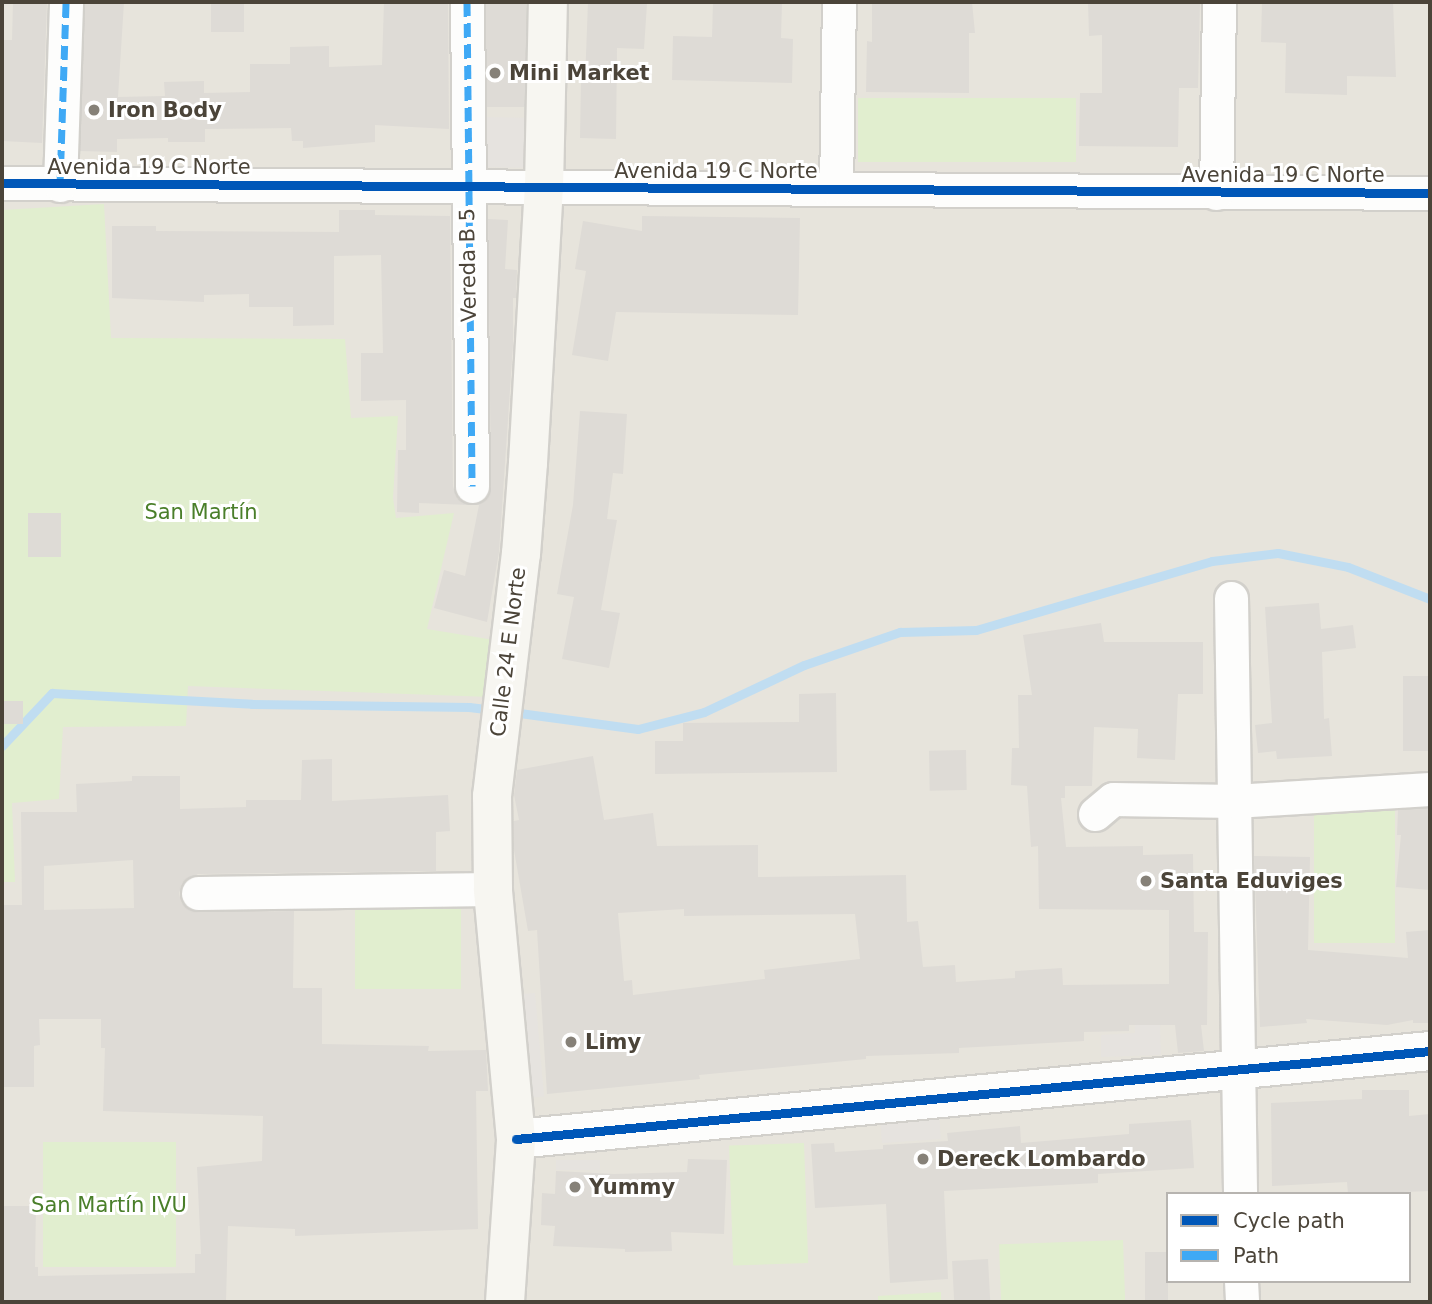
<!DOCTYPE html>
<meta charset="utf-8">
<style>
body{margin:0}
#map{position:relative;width:1432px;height:1304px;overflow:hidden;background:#f4f2ee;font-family:"DejaVu Sans",sans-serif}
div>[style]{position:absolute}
.residential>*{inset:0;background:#e7e4dc}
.green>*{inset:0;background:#e1eecf;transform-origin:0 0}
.parking>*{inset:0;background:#e6e3df;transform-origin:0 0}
.stream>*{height:9px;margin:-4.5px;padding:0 4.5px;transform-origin:4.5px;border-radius:4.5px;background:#c0ddf1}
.building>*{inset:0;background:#dedbd6;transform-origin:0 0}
.roads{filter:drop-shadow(2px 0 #d2d0cb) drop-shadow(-2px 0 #d2d0cb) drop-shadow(0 2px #d2d0cb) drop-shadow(0 -2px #d2d0cb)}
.minor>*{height:33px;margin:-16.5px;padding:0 16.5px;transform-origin:16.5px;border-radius:16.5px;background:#fdfdfc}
.tertiary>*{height:38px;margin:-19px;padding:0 19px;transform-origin:19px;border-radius:19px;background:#fdfdfc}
.secondary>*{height:38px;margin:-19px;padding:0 19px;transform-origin:19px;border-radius:19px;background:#f7f6f1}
.quiet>*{height:7px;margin-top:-3.5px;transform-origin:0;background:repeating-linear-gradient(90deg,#3fa9f5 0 14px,transparent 0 21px)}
.cycleway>*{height:9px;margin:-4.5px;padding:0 4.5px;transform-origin:4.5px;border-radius:4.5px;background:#0057b8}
.dots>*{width:19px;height:19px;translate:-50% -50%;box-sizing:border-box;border:4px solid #fff;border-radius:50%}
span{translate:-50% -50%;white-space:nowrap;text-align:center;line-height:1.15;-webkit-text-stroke:6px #fff;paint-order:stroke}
.poi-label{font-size:21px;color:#4b4439;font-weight:700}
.left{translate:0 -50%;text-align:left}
.street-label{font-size:21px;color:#4b4439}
.park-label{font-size:21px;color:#4a7f2a}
.frame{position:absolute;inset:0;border:4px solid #4b4439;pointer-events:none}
.legend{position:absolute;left:1166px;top:1192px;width:245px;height:91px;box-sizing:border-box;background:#fff;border:2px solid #b7b4b0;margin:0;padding:9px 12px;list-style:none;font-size:21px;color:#4b4439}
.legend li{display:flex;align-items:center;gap:14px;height:35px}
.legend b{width:35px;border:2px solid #b7b4b0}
</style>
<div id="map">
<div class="residential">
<div style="clip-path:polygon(evenodd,2px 2px,1430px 2px,1430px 1302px,2px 1302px,2px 2px,1168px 1194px,1409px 1194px,1409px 1281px,1168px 1281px,1168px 1194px)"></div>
</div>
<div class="green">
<div style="left:858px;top:98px;width:218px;height:64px"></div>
<div style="clip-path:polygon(104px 204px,111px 338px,345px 339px,351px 418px,398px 416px,393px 498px,396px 518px,454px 513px,427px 629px,494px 640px,491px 697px,188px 686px,186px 726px,63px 727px,59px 799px,12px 803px,15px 882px,2px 882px,2px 210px)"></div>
<div style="left:1395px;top:797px;width:146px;height:81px;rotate:90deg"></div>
<div style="left:461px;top:900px;width:89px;height:106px;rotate:90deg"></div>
<div style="left:43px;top:1142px;width:133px;height:125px"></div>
<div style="left:804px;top:1143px;width:120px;height:75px;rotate:88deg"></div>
<div style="left:1123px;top:1240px;width:62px;height:124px;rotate:88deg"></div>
<div style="clip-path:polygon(941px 1292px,941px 1302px,878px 1302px,878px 1296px)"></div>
</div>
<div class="parking">
<div style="left:479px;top:117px;width:54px;height:50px;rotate:1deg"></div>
<div style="left:535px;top:993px;width:104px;height:18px;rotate:85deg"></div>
<div style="clip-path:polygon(1159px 993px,1161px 1055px,1101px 1057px,1101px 1035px,1135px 1033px,1134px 994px)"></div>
<div style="left:939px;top:1113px;width:26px;height:59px;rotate:86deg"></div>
<div style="left:556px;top:1160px;width:44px;height:10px"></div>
</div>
<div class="stream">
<div style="left:512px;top:712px;width:127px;rotate:7.7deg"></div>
<div style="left:638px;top:729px;width:68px;rotate:-14.4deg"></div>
<div style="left:704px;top:712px;width:110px;rotate:-25.2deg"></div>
<div style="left:804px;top:665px;width:102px;rotate:-19deg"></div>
<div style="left:900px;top:632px;width:76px;rotate:-1.5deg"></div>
<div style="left:976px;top:630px;width:246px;rotate:-16.3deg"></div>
<div style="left:1212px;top:561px;width:66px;rotate:-6.9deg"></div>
<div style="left:1278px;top:553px;width:71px;rotate:11.3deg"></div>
<div style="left:1348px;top:567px;width:88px;rotate:21.3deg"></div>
<div style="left:2px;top:746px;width:73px;rotate:-46.7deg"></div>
<div style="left:52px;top:693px;width:200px;rotate:3.1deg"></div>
<div style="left:252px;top:704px;width:217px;rotate:0.8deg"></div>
<div style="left:469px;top:707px;width:25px;rotate:7deg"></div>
</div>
<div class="building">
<div style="clip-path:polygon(13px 2px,47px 2px,42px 143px,2px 141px,2px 40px,12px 40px)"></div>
<div style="clip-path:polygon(85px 2px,124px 2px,118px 97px,165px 96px,164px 82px,204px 81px,204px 93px,250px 92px,250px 64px,290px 64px,290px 47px,329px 46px,329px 67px,382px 65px,384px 2px,448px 2px,449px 129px,375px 125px,375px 142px,303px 148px,303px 141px,292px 141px,291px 128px,205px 129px,205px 142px,168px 142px,168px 138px,117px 139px,117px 152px,80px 151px)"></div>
<div style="left:211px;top:2px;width:33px;height:30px"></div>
<div style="left:486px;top:2px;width:40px;height:105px"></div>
<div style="clip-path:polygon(588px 2px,647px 4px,644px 49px,617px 48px,616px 139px,580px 138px,581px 81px,585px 81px)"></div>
<div style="clip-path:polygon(713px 2px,782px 2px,781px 38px,793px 39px,792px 83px,672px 80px,673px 36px,712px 37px)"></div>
<div style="clip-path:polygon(872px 2px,972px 2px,975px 33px,969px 33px,969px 93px,866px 92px,867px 41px,872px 42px)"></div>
<div style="clip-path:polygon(1088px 2px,1200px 2px,1198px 88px,1179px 88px,1178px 147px,1079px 146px,1080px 93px,1102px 93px,1102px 35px,1089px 36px)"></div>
<div style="clip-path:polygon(1262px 2px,1393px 2px,1396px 77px,1347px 76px,1347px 95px,1285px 93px,1286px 43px,1261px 42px)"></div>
<div style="clip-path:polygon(339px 210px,375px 210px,375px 215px,450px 216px,453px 486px,456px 496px,470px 505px,419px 503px,419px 513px,397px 512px,398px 450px,406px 450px,406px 400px,361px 401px,361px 353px,383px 353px,381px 255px,334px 256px,334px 325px,293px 326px,293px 307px,249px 307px,249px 294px,204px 295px,204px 302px,112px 298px,112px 226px,156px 226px,156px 231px,339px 232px)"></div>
<div style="clip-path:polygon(642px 216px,800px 218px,798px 315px,616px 312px,608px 361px,572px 355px,586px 271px,575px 269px,583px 221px,642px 231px)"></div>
<div style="clip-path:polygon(488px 219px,508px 220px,505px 269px,517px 270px,516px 298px,513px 298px,513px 345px,499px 552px,487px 622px,434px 608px,444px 570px,465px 576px,479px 505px,474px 505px,488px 496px,491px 486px)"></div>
<div style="clip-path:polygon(580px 411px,627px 414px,623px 474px,613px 473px,607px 519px,617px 520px,601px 610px,620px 613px,609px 668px,562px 659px,574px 597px,557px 594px,573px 505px)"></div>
<div style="left:28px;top:513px;width:33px;height:44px"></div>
<div style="clip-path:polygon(1319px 603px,1321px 629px,1353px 625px,1356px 648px,1322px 652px,1324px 719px,1329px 718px,1332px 756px,1277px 759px,1276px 751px,1258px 753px,1255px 725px,1272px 723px,1265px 607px)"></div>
<div style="clip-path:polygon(evenodd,1101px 623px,1104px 642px,1203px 642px,1203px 694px,1178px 694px,1175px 760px,1137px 758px,1138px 729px,1094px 727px,1092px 786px,1065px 786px,1065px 798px,1061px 798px,1066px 847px,1143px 846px,1143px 855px,1193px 854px,1194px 932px,1208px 932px,1207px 1025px,1201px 1025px,1204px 1051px,1178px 1053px,1175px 1025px,1129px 1025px,1129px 1031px,1084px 1032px,1084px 1041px,959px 1048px,959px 1053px,866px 1056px,866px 1059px,699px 1075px,700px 1079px,547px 1094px,537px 930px,528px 931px,514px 850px,514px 821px,519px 820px,514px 795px,517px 770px,593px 756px,604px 820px,653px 813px,657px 846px,758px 845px,758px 877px,906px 875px,907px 922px,918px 921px,923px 967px,955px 965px,956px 982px,1015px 978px,1015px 971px,1062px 968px,1063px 985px,1169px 984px,1169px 910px,1039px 909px,1038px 846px,1031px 847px,1027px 786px,1011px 785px,1012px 748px,1019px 748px,1018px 695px,1032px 695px,1023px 635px,1101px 623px,684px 909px,684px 916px,855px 914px,860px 959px,764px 970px,765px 979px,633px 995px,632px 980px,624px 981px,618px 913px,684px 909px)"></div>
<div style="left:1430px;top:676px;width:75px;height:27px;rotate:90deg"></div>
<div style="clip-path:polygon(836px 693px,837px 772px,655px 774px,655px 741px,683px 741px,683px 723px,799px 722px,799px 694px)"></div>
<div style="left:2px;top:701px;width:21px;height:23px"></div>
<div style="left:966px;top:750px;width:40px;height:37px;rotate:89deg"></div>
<div style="clip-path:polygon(evenodd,332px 759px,332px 801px,448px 795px,450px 831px,436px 832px,436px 871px,198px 874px,182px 883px,179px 893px,181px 902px,188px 909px,198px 912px,294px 911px,293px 988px,322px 988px,322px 1044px,429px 1046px,428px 1051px,486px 1050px,488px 1091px,476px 1091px,478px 1229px,295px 1236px,295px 1229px,228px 1226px,226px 1302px,2px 1302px,2px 1206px,36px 1206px,35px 1267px,38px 1267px,38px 1276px,195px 1273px,195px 1254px,201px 1254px,197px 1167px,262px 1161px,263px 1116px,103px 1111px,105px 1048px,101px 1048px,101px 1019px,39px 1019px,40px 1045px,34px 1046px,34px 1087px,2px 1087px,2px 905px,22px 905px,21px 812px,77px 812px,76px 784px,132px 781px,132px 776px,180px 776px,180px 809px,246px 807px,246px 800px,301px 800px,302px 760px,332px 759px,133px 860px,134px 908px,44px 910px,44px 866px,133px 860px)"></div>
<div style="clip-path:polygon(1430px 808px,1430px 890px,1396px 887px,1401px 835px,1397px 835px,1398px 810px)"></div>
<div style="clip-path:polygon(1254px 856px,1310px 857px,1308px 950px,1408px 958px,1406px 932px,1430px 930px,1430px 1023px,1413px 1023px,1413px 1020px,1387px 1025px,1306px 1019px,1307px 1023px,1260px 1027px)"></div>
<div style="clip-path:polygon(1362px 1090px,1409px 1090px,1409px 1116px,1430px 1114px,1430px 1191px,1348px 1194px,1347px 1182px,1272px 1186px,1271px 1103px,1362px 1099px)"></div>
<div style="clip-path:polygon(1191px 1120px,1194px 1168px,1098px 1174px,1098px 1183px,944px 1191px,948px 1279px,890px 1283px,886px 1204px,815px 1208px,811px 1144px,834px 1143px,835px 1152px,883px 1149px,883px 1145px,948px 1141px,947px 1133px,1020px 1126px,1021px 1143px,1129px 1134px,1129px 1124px)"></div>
<div style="clip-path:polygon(688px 1159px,727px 1160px,724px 1234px,671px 1232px,672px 1251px,625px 1252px,625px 1249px,553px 1246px,555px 1226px,541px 1225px,542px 1193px,555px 1194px,556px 1171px,614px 1174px,687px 1172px)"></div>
<div style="left:1168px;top:1252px;width:50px;height:23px;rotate:90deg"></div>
<div style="left:988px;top:1259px;width:43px;height:36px;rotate:87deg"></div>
</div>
<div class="roads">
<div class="minor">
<div style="left:467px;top:2px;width:484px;rotate:89.4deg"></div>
<div style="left:2px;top:183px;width:1428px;rotate:0.4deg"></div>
<div style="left:60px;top:185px;width:183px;rotate:-88.1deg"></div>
<div style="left:836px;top:189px;width:187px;rotate:-89.1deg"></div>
<div style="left:1216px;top:193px;width:191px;rotate:-89.1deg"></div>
<div style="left:1231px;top:598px;width:596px;rotate:89.13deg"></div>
<div style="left:1095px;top:814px;width:23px;rotate:-40deg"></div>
<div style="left:1113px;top:799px;width:121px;rotate:0.9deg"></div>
<div style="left:1234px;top:801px;width:196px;rotate:-3.5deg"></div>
<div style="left:198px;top:893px;width:295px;rotate:-0.8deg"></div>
<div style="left:1241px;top:1281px;width:21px;rotate:87deg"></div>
</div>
<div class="tertiary">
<div style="left:516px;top:1139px;width:918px;rotate:-5.5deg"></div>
</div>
<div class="secondary">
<div style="left:505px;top:1302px;width:163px;rotate:-86.1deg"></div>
<div style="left:516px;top:1139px;width:251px;rotate:-95.3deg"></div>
<div style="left:493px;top:889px;width:93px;rotate:-90.6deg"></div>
<div style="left:492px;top:796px;width:244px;rotate:-83.2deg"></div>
<div style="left:521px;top:554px;width:91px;rotate:-85.6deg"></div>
<div style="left:528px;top:463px;width:275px;rotate:-86.7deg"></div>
<div style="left:544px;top:188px;width:186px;rotate:-88.8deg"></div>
</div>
</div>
<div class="quiet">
<div style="left:467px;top:2px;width:484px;rotate:89.4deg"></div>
<div style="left:60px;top:185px;width:183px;rotate:-88.1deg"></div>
</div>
<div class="cycleway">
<div style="left:2px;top:183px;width:1428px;rotate:0.4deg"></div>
<div style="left:516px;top:1139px;width:918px;rotate:-5.5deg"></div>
</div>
<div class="dots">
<div style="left:495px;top:73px;background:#868178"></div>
<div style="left:94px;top:110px;background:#868178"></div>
<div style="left:1146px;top:881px;background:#868178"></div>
<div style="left:571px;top:1042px;background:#868178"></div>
<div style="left:923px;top:1159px;background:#868178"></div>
<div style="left:575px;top:1187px;background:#868178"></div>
</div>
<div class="poi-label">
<span class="left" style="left:509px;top:73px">Mini Market</span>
<span class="left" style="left:108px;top:110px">Iron Body</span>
<span class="left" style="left:1160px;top:881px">Santa Eduviges</span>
<span class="left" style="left:585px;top:1042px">Limy</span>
<span class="left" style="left:937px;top:1159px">Dereck Lombardo</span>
<span class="left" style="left:589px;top:1187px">Yummy</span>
</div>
<div class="street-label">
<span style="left:149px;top:167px">Avenida 19 C Norte</span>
<span style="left:716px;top:171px">Avenida 19 C Norte</span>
<span style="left:1283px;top:175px">Avenida 19 C Norte</span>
<span style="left:468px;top:265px;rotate:-91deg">Vereda B 5</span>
<span style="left:508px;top:652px;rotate:-83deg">Calle 24 E Norte</span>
</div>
<div class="park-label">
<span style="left:201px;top:512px">San Martín</span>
<span style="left:109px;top:1205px">San Martín IVU</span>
</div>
<div class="frame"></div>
<ul class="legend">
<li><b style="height:9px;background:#0057b8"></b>Cycle path</li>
<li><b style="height:9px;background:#3fa9f5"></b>Path</li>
</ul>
</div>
